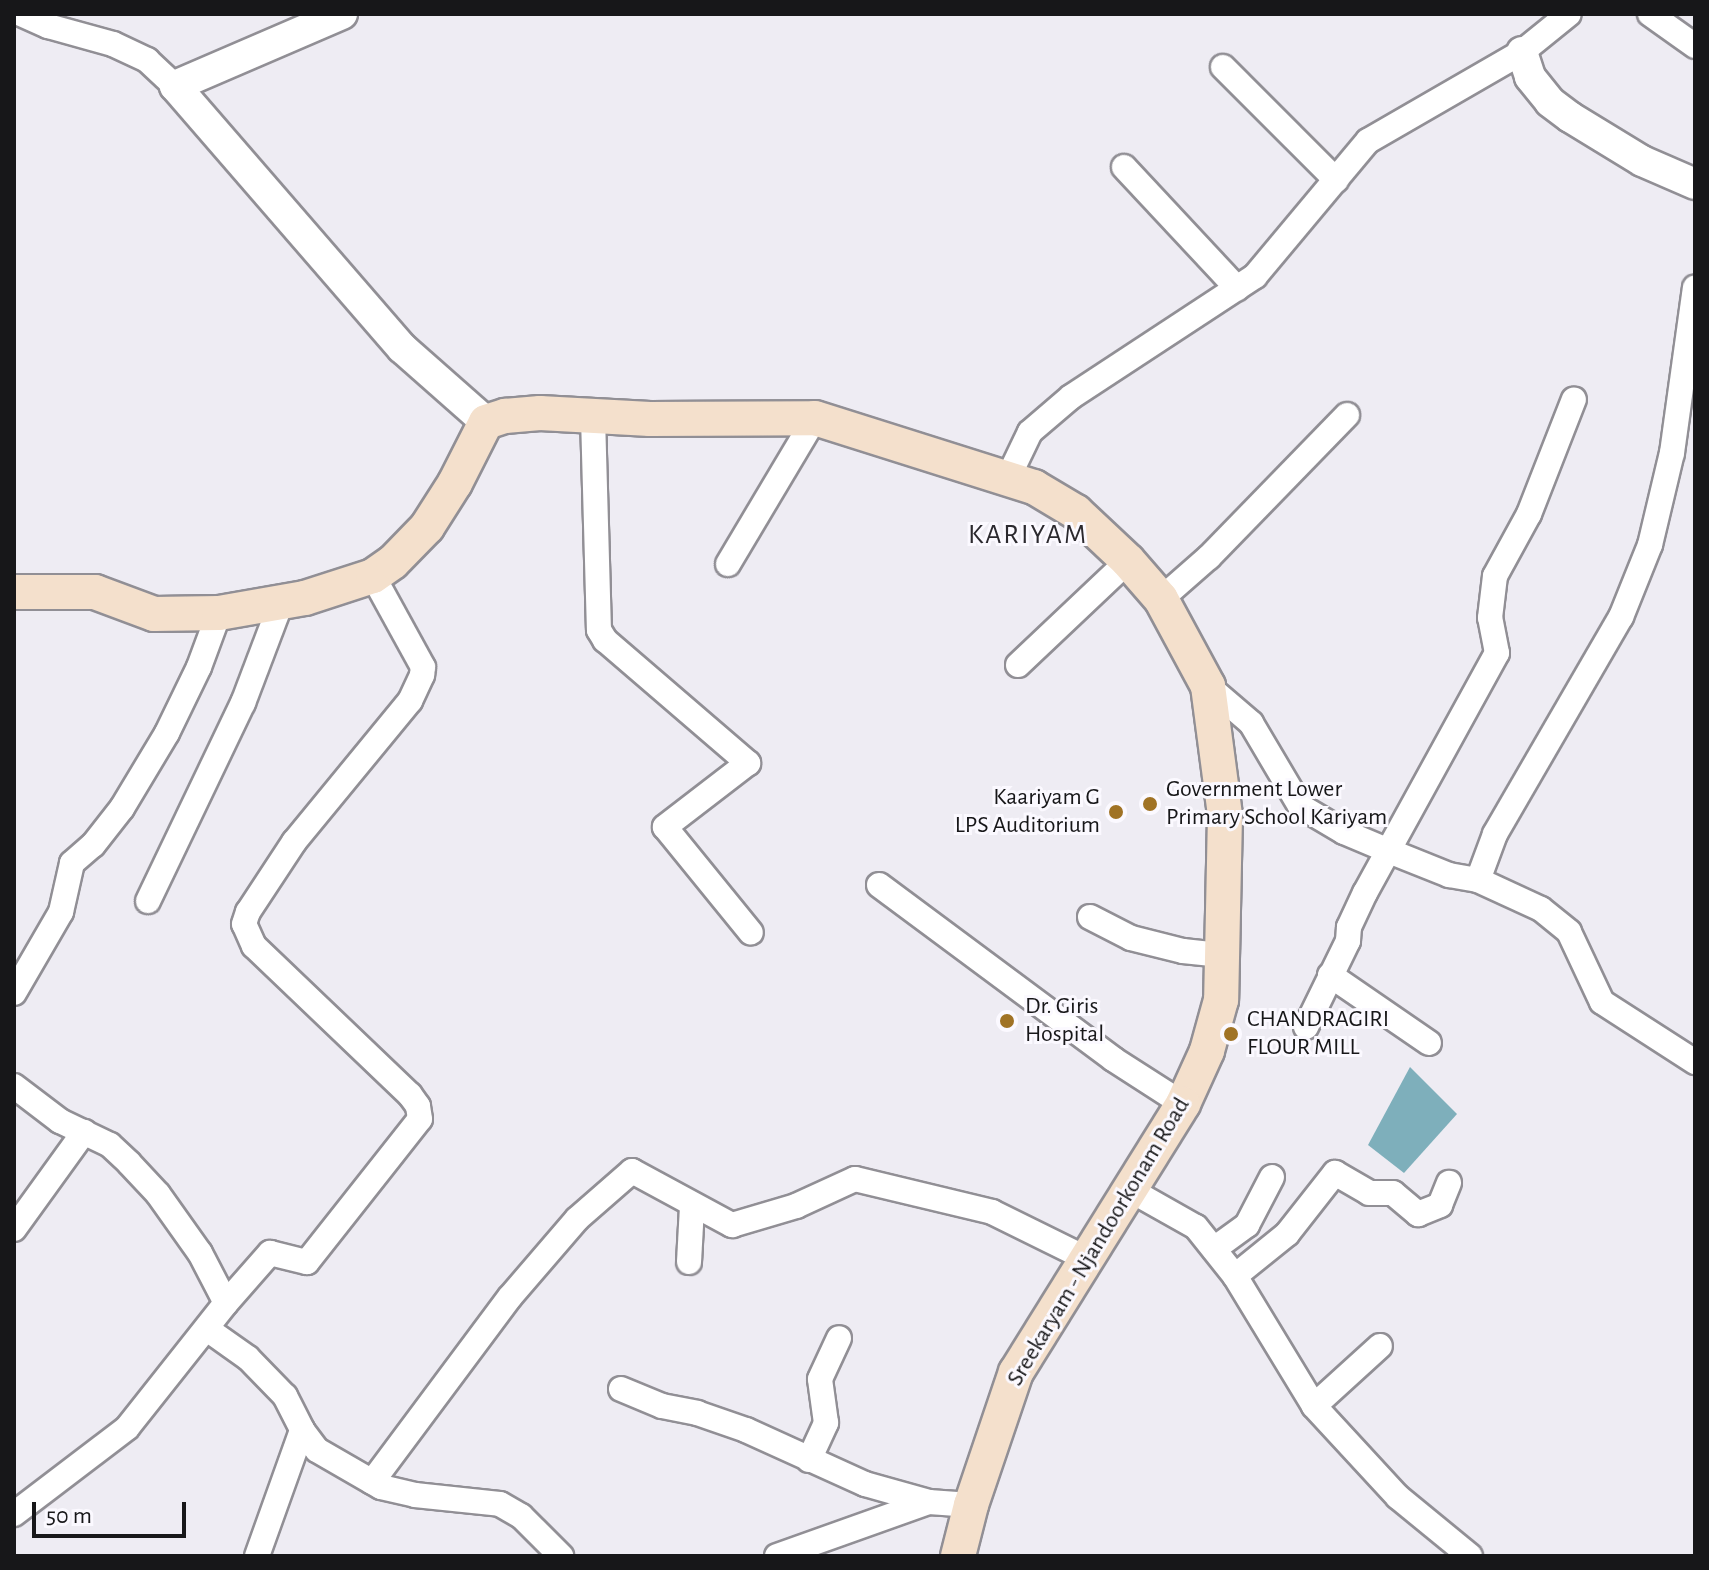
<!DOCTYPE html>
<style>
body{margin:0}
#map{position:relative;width:1709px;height:1570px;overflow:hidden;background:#eeecf3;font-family:"Alegreya Sans",sans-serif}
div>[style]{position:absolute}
.water>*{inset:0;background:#7eafbb}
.roads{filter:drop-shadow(2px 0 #918f95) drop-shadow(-2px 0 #918f95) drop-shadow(0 2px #918f95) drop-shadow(0 -2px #918f95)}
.minor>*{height:24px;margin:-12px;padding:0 12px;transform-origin:12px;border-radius:12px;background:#fff}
.tertiary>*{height:30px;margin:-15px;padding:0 15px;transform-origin:15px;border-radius:15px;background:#fff}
.secondary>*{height:34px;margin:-17px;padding:0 17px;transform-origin:17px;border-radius:17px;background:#f4e0cc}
.dots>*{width:22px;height:22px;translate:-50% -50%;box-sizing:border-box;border:4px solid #fbf9ff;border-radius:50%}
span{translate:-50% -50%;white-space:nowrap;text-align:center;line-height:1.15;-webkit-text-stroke:6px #fbf9ff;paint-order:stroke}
.poi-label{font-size:24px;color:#171719}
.left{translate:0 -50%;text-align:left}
.right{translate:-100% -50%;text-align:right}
.street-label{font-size:24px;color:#171719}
.quarter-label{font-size:28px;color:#2b292e;letter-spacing:2px}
.frame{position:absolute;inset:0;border:16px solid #171719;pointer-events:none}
.scale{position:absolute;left:32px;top:1502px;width:154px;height:36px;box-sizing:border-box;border:4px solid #171719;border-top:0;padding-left:10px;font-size:24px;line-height:28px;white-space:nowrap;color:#171719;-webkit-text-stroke:6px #fbf9ff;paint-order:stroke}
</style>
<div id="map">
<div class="water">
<div style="clip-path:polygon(1410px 1067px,1457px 1114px,1404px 1173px,1368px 1145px)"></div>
</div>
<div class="roads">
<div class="minor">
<div style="left:21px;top:14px;width:30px;rotate:24deg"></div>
<div style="left:48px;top:26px;width:67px;rotate:15.5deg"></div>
<div style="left:113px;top:44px;width:38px;rotate:25deg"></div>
<div style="left:147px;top:60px;width:38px;rotate:43deg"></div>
<div style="left:1650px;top:14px;width:55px;rotate:35.4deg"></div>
<div style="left:1223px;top:67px;width:160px;rotate:45deg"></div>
<div style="left:1124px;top:167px;width:166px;rotate:47deg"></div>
<div style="left:593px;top:417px;width:213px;rotate:88.4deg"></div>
<div style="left:599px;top:630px;width:12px;rotate:59deg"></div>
<div style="left:605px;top:640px;width:189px;rotate:40.7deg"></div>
<div style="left:748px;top:763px;width:105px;rotate:142.4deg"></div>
<div style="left:665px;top:827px;width:136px;rotate:50.9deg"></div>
<div style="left:1007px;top:480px;width:53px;rotate:-64.4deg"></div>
<div style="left:1030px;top:432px;width:54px;rotate:-40.5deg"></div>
<div style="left:1071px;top:397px;width:220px;rotate:-33.3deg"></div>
<div style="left:1255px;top:276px;width:176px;rotate:-50.1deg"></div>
<div style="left:1368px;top:141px;width:178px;rotate:-30deg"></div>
<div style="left:1522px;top:52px;width:60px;rotate:-39deg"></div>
<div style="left:728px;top:564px;width:170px;rotate:-59.2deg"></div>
<div style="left:1161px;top:599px;width:64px;rotate:-41.2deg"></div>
<div style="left:1209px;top:557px;width:198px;rotate:-45.8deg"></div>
<div style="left:1018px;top:665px;width:151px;rotate:-43.4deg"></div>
<div style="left:1208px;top:686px;width:57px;rotate:40.7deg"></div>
<div style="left:1251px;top:723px;width:96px;rotate:59.4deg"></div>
<div style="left:1300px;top:806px;width:51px;rotate:30.6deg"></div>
<div style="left:1344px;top:832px;width:49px;rotate:22.9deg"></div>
<div style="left:1389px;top:851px;width:65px;rotate:21.8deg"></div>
<div style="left:1449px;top:875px;width:29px;rotate:10deg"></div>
<div style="left:1478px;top:880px;width:69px;rotate:24.7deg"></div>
<div style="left:1541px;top:909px;width:36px;rotate:39deg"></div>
<div style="left:1569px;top:932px;width:77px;rotate:64.8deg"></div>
<div style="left:1602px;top:1002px;width:111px;rotate:32.8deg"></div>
<div style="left:1478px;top:880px;width:49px;rotate:-69.7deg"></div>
<div style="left:1495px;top:834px;width:251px;rotate:-59.9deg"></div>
<div style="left:1621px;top:617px;width:78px;rotate:-68.1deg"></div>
<div style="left:1650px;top:545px;width:95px;rotate:-76.6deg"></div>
<div style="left:1672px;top:453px;width:167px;rotate:-82.1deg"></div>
<div style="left:879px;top:885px;width:292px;rotate:36.6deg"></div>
<div style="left:1113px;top:1059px;width:83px;rotate:32.7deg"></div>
<div style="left:148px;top:901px;width:220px;rotate:-64.4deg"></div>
<div style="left:243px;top:703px;width:107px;rotate:-69.2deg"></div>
<div style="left:1090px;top:917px;width:46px;rotate:27.1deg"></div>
<div style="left:1131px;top:938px;width:54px;rotate:14deg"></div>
<div style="left:1183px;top:951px;width:39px;rotate:6deg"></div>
<div style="left:1330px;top:975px;width:120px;rotate:34.5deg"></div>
<div style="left:14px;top:993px;width:94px;rotate:-59.9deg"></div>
<div style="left:61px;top:912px;width:50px;rotate:-77.3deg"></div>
<div style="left:72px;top:863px;width:28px;rotate:-41deg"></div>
<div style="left:93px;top:845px;width:47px;rotate:-51.9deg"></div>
<div style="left:122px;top:808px;width:87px;rotate:-59deg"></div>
<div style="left:167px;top:733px;width:73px;rotate:-64.1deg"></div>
<div style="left:199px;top:667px;width:58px;rotate:-69.7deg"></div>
<div style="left:1306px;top:1027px;width:96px;rotate:-64deg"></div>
<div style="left:1348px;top:941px;width:14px;rotate:-86deg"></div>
<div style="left:1349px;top:927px;width:38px;rotate:-65deg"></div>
<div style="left:1365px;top:893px;width:274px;rotate:-61.2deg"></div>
<div style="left:1497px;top:653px;width:36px;rotate:-101deg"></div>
<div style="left:1490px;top:618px;width:42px;rotate:-83.2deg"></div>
<div style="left:1495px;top:576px;width:71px;rotate:-61.3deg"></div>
<div style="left:1529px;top:514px;width:123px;rotate:-68.6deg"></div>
<div style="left:14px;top:1086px;width:58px;rotate:37.3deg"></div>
<div style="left:60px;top:1121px;width:55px;rotate:25.6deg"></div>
<div style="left:110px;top:1145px;width:26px;rotate:43deg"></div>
<div style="left:129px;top:1163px;width:42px;rotate:46.9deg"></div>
<div style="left:158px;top:1194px;width:72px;rotate:54.6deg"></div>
<div style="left:200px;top:1253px;width:56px;rotate:62.5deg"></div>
<div style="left:226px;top:1303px;width:159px;rotate:128.4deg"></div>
<div style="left:127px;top:1428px;width:142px;rotate:142.7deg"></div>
<div style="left:1132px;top:1191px;width:73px;rotate:29.4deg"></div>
<div style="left:1196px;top:1227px;width:63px;rotate:51.5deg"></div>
<div style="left:1235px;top:1276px;width:152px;rotate:58.7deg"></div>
<div style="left:1314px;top:1406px;width:124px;rotate:47.3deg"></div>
<div style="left:1398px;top:1497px;width:93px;rotate:39.3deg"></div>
<div style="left:14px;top:1229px;width:120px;rotate:-54.2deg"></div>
<div style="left:1214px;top:1249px;width:41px;rotate:-36deg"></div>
<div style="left:1247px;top:1225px;width:54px;rotate:-62.5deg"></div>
<div style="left:689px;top:1262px;width:55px;rotate:-86.9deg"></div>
<div style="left:1235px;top:1276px;width:67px;rotate:-38.9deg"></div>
<div style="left:1287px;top:1234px;width:78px;rotate:-51.8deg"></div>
<div style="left:1335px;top:1173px;width:39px;rotate:30deg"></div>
<div style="left:1369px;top:1193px;width:24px"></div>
<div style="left:1393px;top:1193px;width:33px;rotate:40deg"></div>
<div style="left:1418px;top:1214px;width:24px;rotate:-22deg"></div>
<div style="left:1440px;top:1205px;width:24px;rotate:-68deg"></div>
<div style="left:226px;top:1303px;width:67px;rotate:-48.7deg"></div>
<div style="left:270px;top:1253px;width:38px;rotate:14deg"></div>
<div style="left:307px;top:1262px;width:182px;rotate:-51.7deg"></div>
<div style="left:420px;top:1119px;width:13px;rotate:-99deg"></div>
<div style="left:418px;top:1106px;width:14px;rotate:-126deg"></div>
<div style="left:410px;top:1095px;width:216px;rotate:-136.3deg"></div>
<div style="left:254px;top:946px;width:24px;rotate:-114deg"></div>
<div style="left:244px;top:924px;width:13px;rotate:-72deg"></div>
<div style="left:248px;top:912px;width:84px;rotate:-56.7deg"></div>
<div style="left:294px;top:842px;width:183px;rotate:-50.6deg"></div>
<div style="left:410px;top:701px;width:29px;rotate:-65deg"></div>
<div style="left:422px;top:675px;width:8px;rotate:-83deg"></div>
<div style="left:423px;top:667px;width:104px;rotate:-118.8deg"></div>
<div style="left:207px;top:1329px;width:50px;rotate:35.3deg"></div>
<div style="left:248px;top:1358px;width:53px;rotate:45.8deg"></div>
<div style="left:285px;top:1396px;width:38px;rotate:63deg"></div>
<div style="left:302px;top:1430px;width:25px;rotate:53deg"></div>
<div style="left:317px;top:1450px;width:74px;rotate:30deg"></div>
<div style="left:381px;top:1487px;width:35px;rotate:13deg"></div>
<div style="left:415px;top:1495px;width:85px;rotate:6deg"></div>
<div style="left:500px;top:1504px;width:24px;rotate:30deg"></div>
<div style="left:521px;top:1516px;width:57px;rotate:45deg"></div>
<div style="left:621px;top:1389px;width:44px;rotate:22.5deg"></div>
<div style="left:662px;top:1406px;width:36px;rotate:11deg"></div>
<div style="left:697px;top:1413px;width:52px;rotate:19.1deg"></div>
<div style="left:746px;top:1430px;width:131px;rotate:24.4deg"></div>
<div style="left:865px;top:1484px;width:66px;rotate:15.7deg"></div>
<div style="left:929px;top:1502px;width:42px;rotate:4.1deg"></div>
<div style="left:1314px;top:1406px;width:89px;rotate:-42.3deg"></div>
<div style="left:809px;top:1460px;width:41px;rotate:-65.3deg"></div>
<div style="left:826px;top:1423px;width:44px;rotate:-97.8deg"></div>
<div style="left:820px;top:1379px;width:45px;rotate:-65.1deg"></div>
<div style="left:372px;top:1482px;width:231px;rotate:-53.3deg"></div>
<div style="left:510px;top:1297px;width:103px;rotate:-49.3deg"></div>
<div style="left:577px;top:1219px;width:73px;rotate:-41.1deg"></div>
<div style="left:632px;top:1171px;width:114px;rotate:28.4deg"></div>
<div style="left:732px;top:1225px;width:67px;rotate:-16.5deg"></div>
<div style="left:796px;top:1206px;width:65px;rotate:-24.6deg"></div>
<div style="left:855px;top:1179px;width:141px;rotate:13.5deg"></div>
<div style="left:992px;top:1212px;width:108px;rotate:26.3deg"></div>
<div style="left:257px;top:1556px;width:134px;rotate:-70.3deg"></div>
<div style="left:777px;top:1556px;width:161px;rotate:-19.6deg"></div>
</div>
<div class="tertiary">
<div style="left:342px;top:14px;width:182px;rotate:156.7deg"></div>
<div style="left:175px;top:86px;width:347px;rotate:49.1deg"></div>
<div style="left:402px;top:348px;width:112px;rotate:41.4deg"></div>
<div style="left:1522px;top:52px;width:26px;rotate:72deg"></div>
<div style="left:1530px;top:77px;width:32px;rotate:51deg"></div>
<div style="left:1550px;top:102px;width:25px;rotate:37deg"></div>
<div style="left:1570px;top:117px;width:84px;rotate:31.4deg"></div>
<div style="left:1642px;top:161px;width:58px;rotate:23.5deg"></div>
</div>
<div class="secondary">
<div style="left:14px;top:592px;width:81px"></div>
<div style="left:95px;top:592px;width:63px;rotate:20.4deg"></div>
<div style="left:154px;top:614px;width:65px;rotate:-0.9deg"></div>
<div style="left:219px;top:613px;width:87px;rotate:-9.9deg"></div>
<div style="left:305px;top:598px;width:71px;rotate:-17.9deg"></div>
<div style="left:373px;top:576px;width:24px;rotate:-35deg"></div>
<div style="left:393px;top:562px;width:49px;rotate:-45.8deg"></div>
<div style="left:427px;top:527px;width:52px;rotate:-57.5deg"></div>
<div style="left:455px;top:483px;width:68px;rotate:-63.1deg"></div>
<div style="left:486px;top:422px;width:20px;rotate:-18deg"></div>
<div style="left:505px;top:416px;width:35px;rotate:-5deg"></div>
<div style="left:540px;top:413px;width:110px;rotate:3.1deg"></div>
<div style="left:650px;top:419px;width:165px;rotate:-0.3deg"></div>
<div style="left:815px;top:418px;width:230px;rotate:17.5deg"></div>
<div style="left:1034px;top:487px;width:49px;rotate:30.8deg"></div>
<div style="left:1076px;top:512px;width:71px;rotate:43.3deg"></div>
<div style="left:1128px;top:561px;width:50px;rotate:49deg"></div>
<div style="left:1161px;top:599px;width:99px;rotate:61.6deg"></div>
<div style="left:1208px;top:686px;width:130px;rotate:82.5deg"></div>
<div style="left:1225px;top:815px;width:185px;rotate:91.2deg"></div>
<div style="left:1221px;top:1000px;width:53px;rotate:105.4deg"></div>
<div style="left:1207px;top:1051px;width:58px;rotate:114.4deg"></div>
<div style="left:1183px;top:1104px;width:316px;rotate:121.9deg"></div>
<div style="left:1016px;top:1372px;width:140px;rotate:108.7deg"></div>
<div style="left:971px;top:1505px;width:53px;rotate:104.3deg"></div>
</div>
</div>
<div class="dots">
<div style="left:1150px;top:804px;background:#a07325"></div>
<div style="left:1116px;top:812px;background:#a07325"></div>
<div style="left:1007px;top:1021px;background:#a07325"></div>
<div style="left:1231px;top:1034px;background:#a07325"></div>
</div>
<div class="poi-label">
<span class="left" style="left:1166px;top:804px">Government Lower<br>Primary School Kariyam</span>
<span class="right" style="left:1100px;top:812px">Kaariyam G<br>LPS Auditorium</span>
<span class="left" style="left:1025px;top:1021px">Dr. Giris<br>Hospital</span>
<span class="left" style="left:1247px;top:1034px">CHANDRAGIRI<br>FLOUR MILL</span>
</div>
<div class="street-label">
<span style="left:1099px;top:1242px;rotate:-59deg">Sreekaryam - Njandoorkonam Road</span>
</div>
<div class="quarter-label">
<span style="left:1028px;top:535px">KARIYAM</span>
</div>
<div class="frame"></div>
<div class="scale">50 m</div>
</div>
